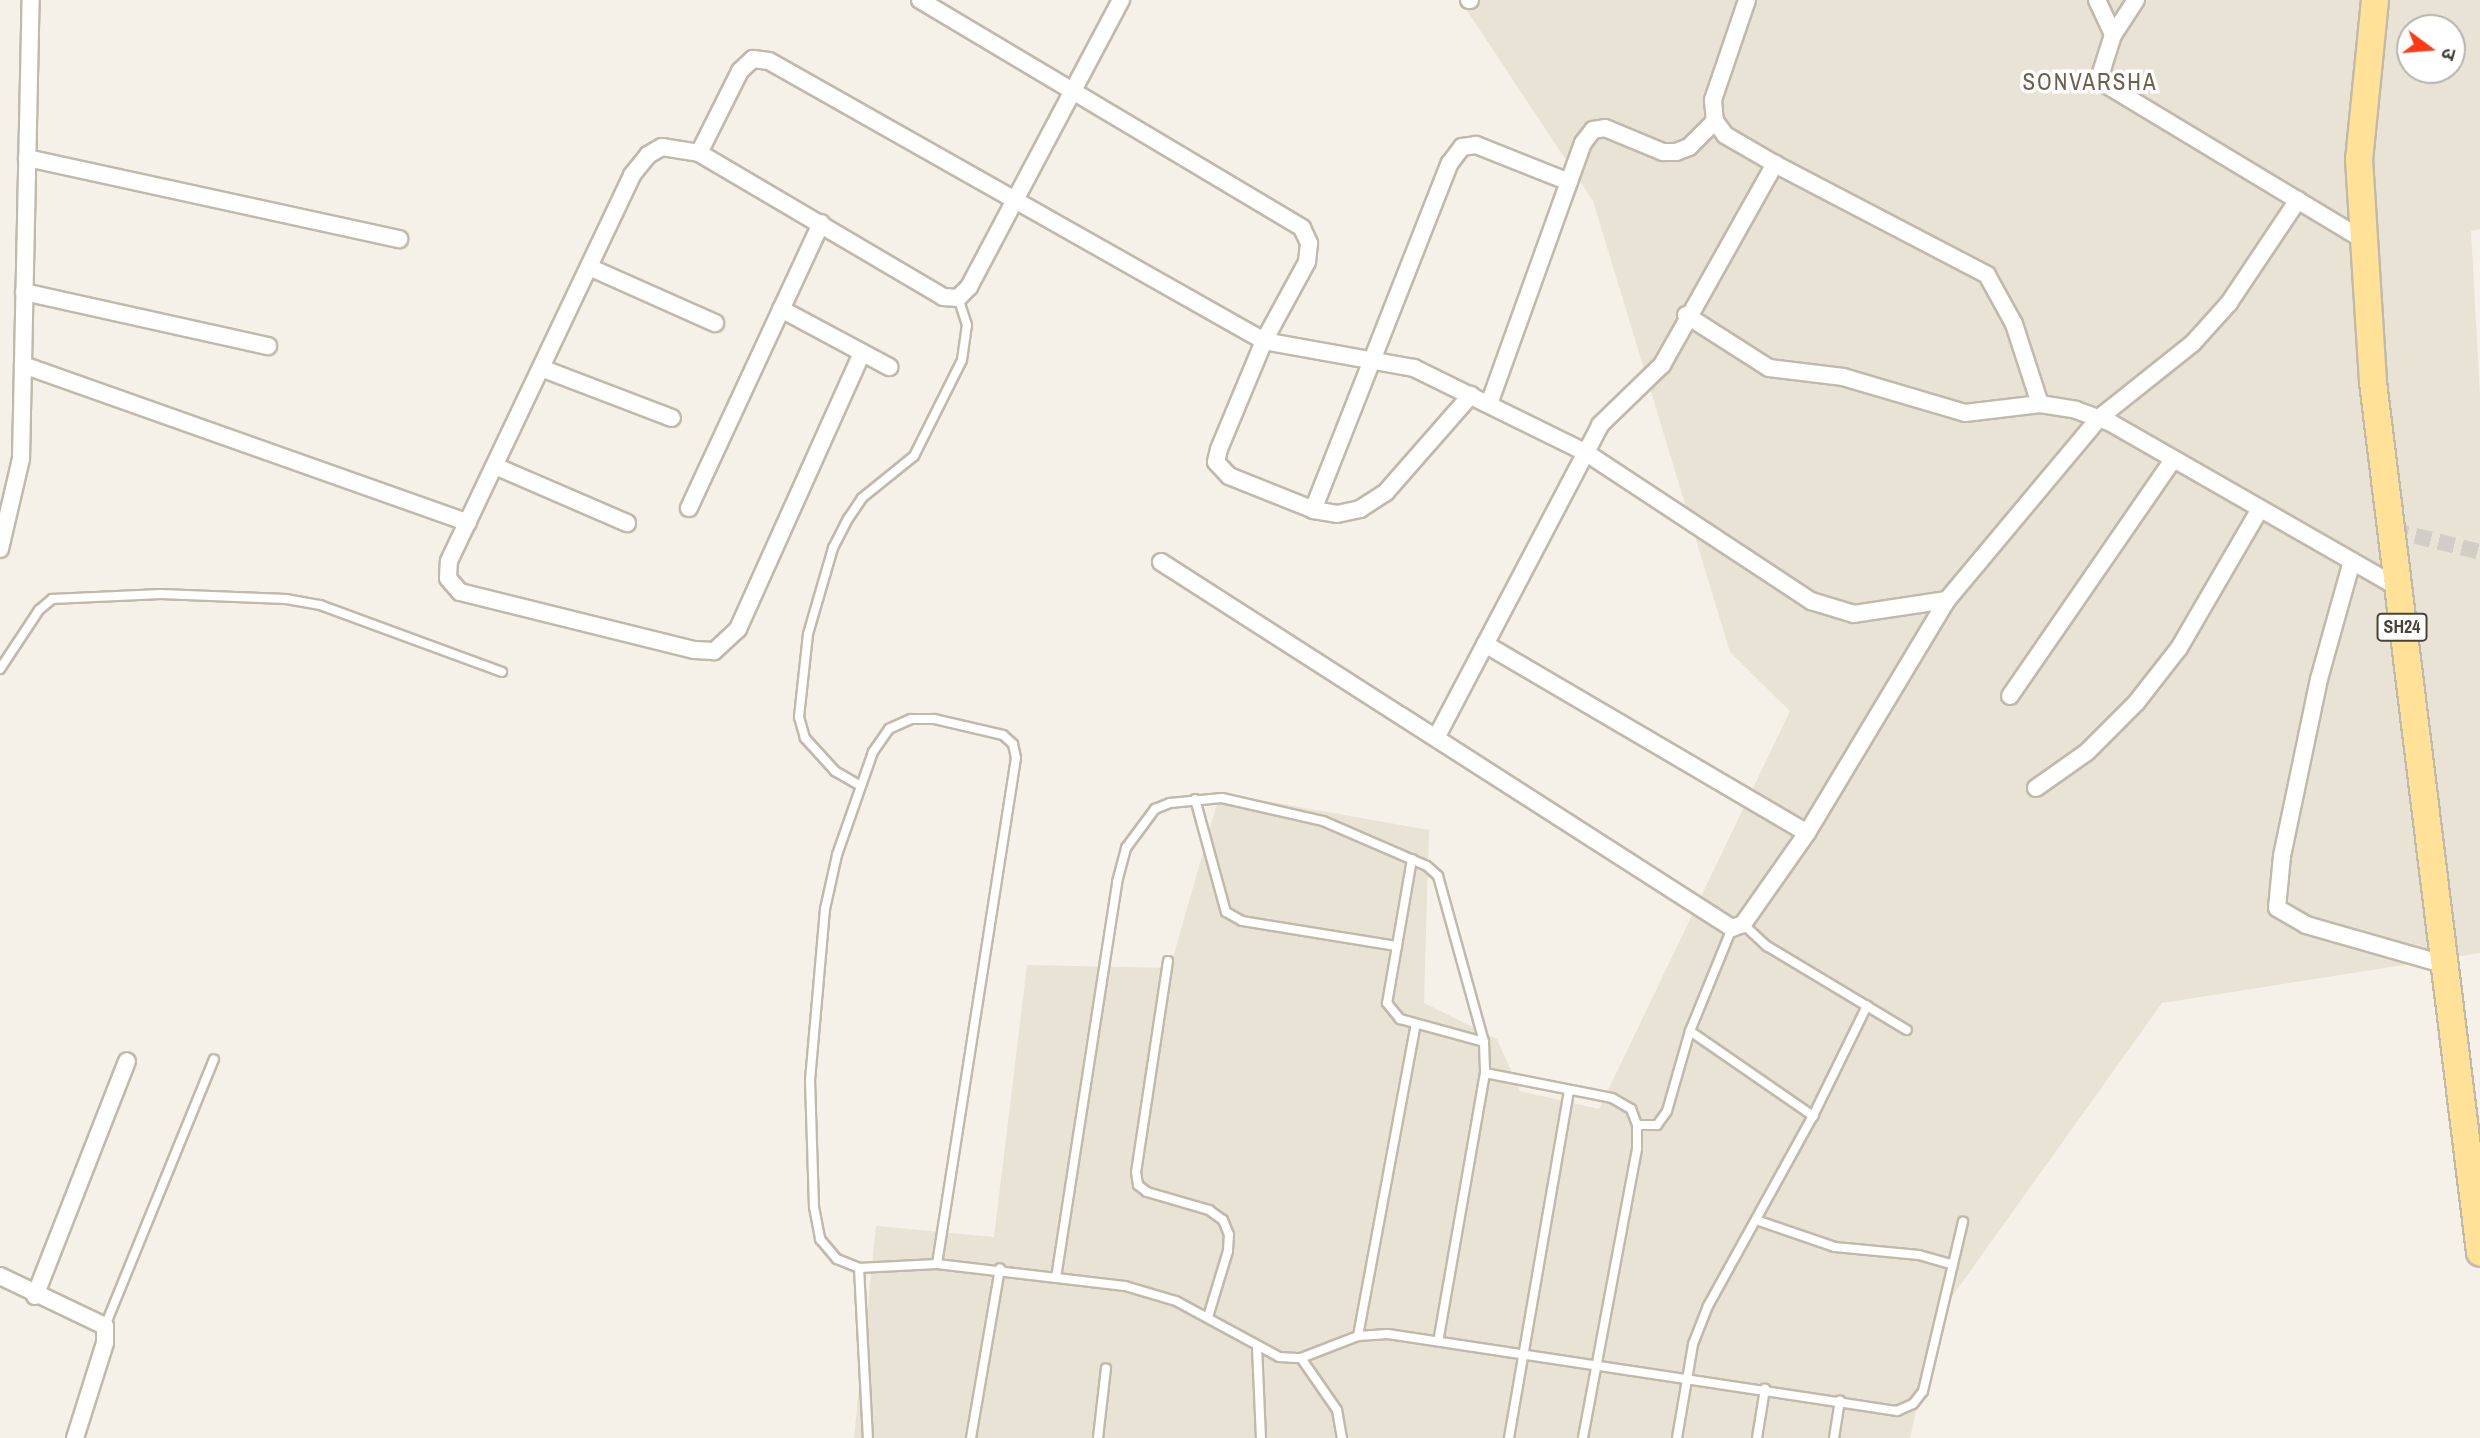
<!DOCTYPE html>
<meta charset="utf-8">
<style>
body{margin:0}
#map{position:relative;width:2480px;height:1438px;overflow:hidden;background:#f5f1e9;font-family:"Archivo Narrow","Noto Sans Devanagari",sans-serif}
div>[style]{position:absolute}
.residential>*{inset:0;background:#e9e3d6}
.minor-tunnel>*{height:16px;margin-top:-8px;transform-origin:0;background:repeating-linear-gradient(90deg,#d3cec5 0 16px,transparent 0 24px)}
.roads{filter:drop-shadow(2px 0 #c1b9aa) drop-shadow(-2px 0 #c1b9aa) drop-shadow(0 2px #c1b9aa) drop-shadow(0 -2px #c1b9aa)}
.service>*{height:8px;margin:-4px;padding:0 4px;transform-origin:4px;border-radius:4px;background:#fff}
.minor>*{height:16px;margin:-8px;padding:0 8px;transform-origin:8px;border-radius:8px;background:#fff}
.primary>*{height:26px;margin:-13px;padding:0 13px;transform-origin:13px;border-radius:13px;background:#ffe298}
span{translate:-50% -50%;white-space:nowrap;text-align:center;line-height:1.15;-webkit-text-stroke:7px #fff;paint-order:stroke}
.shield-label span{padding:2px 5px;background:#fff;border:2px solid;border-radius:5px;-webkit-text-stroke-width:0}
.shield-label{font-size:18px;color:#494236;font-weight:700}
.quarter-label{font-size:23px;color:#6d604d;letter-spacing:2px}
.north{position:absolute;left:2396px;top:14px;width:70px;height:70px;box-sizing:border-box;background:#fff;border:2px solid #b6b3af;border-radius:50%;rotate:106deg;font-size:19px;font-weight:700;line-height:28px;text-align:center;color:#494236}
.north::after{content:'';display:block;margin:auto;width:24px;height:32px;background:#ff3a16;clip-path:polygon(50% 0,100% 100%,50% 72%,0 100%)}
</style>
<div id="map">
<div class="residential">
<div style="clip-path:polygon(evenodd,1460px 0,2480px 0,2480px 229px,2471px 231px,2480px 394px,2480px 953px,2162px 1003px,1936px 1319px,1910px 1438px,854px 1438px,876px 1226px,994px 1237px,1027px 965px,1170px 968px,1220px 793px,1429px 830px,1424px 1003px,1497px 1039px,1520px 1091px,1599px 1109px,1790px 711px,1730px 652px,1593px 201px,1460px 0,2410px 28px,2452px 28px,2452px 70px,2410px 70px,2410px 28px)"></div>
</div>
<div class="minor-tunnel">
<div style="left:2392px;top:530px;width:91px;rotate:14deg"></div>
</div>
<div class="roads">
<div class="service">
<div style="left:0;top:669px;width:71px;rotate:-56.5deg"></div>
<div style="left:39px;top:610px;width:17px;rotate:-40deg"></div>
<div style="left:52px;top:599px;width:109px;rotate:-2.6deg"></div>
<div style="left:161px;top:594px;width:125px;rotate:2.3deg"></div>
<div style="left:286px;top:599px;width:35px;rotate:10deg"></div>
<div style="left:320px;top:605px;width:194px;rotate:20.2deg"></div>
<div style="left:859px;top:785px;width:28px;rotate:-150deg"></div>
<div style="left:835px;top:771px;width:45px;rotate:-132.3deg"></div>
<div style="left:805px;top:738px;width:22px;rotate:-106deg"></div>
<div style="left:799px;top:717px;width:83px;rotate:-83.8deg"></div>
<div style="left:808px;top:634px;width:90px;rotate:-73.8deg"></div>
<div style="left:833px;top:548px;width:33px;rotate:-63deg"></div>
<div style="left:848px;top:519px;width:25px;rotate:-56deg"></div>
<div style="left:862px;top:498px;width:67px;rotate:-38.9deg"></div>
<div style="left:914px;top:456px;width:107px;rotate:-63.4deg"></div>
<div style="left:962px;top:360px;width:35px;rotate:-82deg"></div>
<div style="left:967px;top:325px;width:28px;rotate:-108deg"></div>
<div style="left:1195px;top:799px;width:117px;rotate:74.7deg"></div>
<div style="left:1226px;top:912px;width:18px;rotate:29deg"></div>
<div style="left:1242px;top:921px;width:157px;rotate:9.2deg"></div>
<div style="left:1412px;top:859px;width:146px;rotate:99.8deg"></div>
<div style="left:1387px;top:1003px;width:21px;rotate:51deg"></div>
<div style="left:1400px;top:1019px;width:87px;rotate:15.3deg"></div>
<div style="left:1743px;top:924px;width:33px;rotate:43deg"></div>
<div style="left:1767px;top:946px;width:163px;rotate:31deg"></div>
<div style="left:1168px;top:961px;width:213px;rotate:98.6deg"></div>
<div style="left:1136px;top:1172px;width:13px;rotate:81deg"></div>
<div style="left:1138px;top:1185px;width:11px;rotate:38deg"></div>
<div style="left:1147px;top:1192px;width:65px;rotate:16.2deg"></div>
<div style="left:1209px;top:1210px;width:17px;rotate:36deg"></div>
<div style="left:1223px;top:1220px;width:16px;rotate:68deg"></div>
<div style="left:1229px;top:1235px;width:16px;rotate:94deg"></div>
<div style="left:1228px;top:1251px;width:69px;rotate:106.9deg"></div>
<div style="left:1690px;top:1031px;width:150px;rotate:34.6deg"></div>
<div style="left:1485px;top:1073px;width:129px;rotate:11.1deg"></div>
<div style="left:1612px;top:1098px;width:22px;rotate:30deg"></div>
<div style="left:1631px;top:1109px;width:17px;rotate:69deg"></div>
<div style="left:1637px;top:1125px;width:24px;rotate:90deg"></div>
<div style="left:1637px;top:1149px;width:294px;rotate:100.6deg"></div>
<div style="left:1637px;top:1125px;width:20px"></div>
<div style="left:1657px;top:1125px;width:17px;rotate:-54deg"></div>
<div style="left:1667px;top:1111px;width:83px;rotate:-74deg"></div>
<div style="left:1690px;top:1031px;width:111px;rotate:-67.8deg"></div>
<div style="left:1756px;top:1220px;width:83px;rotate:18.9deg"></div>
<div style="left:1835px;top:1247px;width:84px;rotate:5.4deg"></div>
<div style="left:1919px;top:1255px;width:35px;rotate:16deg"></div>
<div style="left:937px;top:1264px;width:512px;rotate:-81.13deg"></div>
<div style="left:1016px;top:758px;width:14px;rotate:-102deg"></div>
<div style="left:1013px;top:744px;width:13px;rotate:-138deg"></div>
<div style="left:1003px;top:735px;width:71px;rotate:-166.9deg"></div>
<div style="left:934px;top:719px;width:23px;rotate:180deg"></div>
<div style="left:911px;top:719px;width:24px;rotate:156deg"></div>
<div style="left:889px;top:729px;width:28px;rotate:125deg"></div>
<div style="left:873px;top:752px;width:109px;rotate:109.3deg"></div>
<div style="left:837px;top:855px;width:55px;rotate:102.5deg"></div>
<div style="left:825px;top:909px;width:172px;rotate:95deg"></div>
<div style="left:810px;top:1080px;width:127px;rotate:88.2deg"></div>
<div style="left:814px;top:1207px;width:33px;rotate:79deg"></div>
<div style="left:820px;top:1239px;width:26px;rotate:50deg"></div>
<div style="left:837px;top:1259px;width:24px;rotate:22deg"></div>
<div style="left:859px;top:1268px;width:78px;rotate:-2.9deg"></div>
<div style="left:937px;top:1264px;width:189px;rotate:6.7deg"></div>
<div style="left:1125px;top:1286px;width:53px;rotate:16.4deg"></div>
<div style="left:1176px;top:1301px;width:117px;rotate:28.5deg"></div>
<div style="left:1279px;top:1357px;width:22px;rotate:3deg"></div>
<div style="left:1301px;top:1358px;width:61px;rotate:-21.1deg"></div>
<div style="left:1358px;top:1336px;width:30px;rotate:-4deg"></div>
<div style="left:1388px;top:1334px;width:515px;rotate:8.6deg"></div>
<div style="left:1897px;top:1411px;width:17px;rotate:-24deg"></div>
<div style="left:1913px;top:1404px;width:16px;rotate:-52deg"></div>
<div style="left:1923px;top:1391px;width:174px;rotate:-76.7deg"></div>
<div style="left:859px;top:1268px;width:170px;rotate:87deg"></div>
<div style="left:1056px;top:1278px;width:401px;rotate:-81.2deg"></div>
<div style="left:1117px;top:882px;width:35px;rotate:-75deg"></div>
<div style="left:1126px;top:848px;width:49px;rotate:-53.4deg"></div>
<div style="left:1155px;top:809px;width:16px;rotate:-22deg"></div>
<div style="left:1170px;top:803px;width:52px;rotate:-5.5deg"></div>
<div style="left:1222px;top:798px;width:104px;rotate:12.8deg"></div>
<div style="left:1323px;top:821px;width:113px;rotate:23.4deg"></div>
<div style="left:1427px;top:866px;width:15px;rotate:42deg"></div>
<div style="left:1438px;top:876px;width:172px;rotate:74.5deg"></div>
<div style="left:1484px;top:1042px;width:31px;rotate:88deg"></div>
<div style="left:1485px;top:1073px;width:272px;rotate:99.9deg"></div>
<div style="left:105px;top:1326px;width:288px;rotate:-67.8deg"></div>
<div style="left:1358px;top:1336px;width:317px;rotate:-79.5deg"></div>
<div style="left:1257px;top:1347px;width:91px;rotate:87.5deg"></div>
<div style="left:1301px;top:1358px;width:63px;rotate:55.3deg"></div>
<div style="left:1337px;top:1410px;width:28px;rotate:80deg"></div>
<div style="left:971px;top:1438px;width:172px;rotate:-80.3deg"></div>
<div style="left:1098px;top:1438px;width:70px;rotate:-83.5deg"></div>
<div style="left:1509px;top:1438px;width:353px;rotate:-80.2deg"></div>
<div style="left:1677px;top:1438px;width:95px;rotate:-80.3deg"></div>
<div style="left:1693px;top:1344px;width:41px;rotate:-68.5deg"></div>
<div style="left:1708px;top:1306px;width:217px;rotate:-61.1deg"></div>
<div style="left:1813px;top:1116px;width:123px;rotate:-63.9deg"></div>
<div style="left:1757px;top:1438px;width:50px;rotate:-80.7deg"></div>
<div style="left:1834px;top:1438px;width:38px;rotate:-81deg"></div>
</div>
<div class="minor">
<div style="left:920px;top:0;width:445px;rotate:30.8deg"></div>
<div style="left:1302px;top:228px;width:17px;rotate:65deg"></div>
<div style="left:1309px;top:243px;width:19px;rotate:96deg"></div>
<div style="left:1307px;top:262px;width:90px;rotate:118.6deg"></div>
<div style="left:1264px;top:341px;width:117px;rotate:112.6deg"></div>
<div style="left:1219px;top:449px;width:13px;rotate:103deg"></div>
<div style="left:1216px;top:462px;width:19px;rotate:47deg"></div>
<div style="left:1229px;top:476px;width:92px;rotate:21.8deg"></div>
<div style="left:1314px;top:510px;width:23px;rotate:10deg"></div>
<div style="left:1337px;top:514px;width:24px;rotate:-12deg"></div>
<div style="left:1360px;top:509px;width:31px;rotate:-33deg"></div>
<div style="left:1386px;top:492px;width:129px;rotate:-48.8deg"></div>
<div style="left:1469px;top:0;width:1px"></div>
<div style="left:1747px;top:0;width:106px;rotate:108.8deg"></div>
<div style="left:1713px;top:100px;width:21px;rotate:85deg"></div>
<div style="left:1715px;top:121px;width:17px;rotate:54deg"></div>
<div style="left:1725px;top:135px;width:58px;rotate:30.1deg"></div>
<div style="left:1775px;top:164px;width:239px;rotate:27.6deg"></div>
<div style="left:1987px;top:275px;width:56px;rotate:61.1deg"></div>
<div style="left:2014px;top:324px;width:84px;rotate:72deg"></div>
<div style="left:2097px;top:0;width:38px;rotate:65deg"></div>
<div style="left:2113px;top:35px;width:43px;rotate:107.6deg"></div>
<div style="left:2100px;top:76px;width:9px;rotate:58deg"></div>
<div style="left:2105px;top:84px;width:300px;rotate:31.1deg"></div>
<div style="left:2113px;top:35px;width:42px;rotate:-56.7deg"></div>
<div style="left:699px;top:153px;width:92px;rotate:-63.4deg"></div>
<div style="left:740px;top:71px;width:18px;rotate:-43deg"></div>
<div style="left:753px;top:59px;width:16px;rotate:7deg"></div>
<div style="left:769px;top:61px;width:569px;rotate:29.49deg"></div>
<div style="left:1264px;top:341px;width:152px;rotate:10.2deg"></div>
<div style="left:1414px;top:368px;width:191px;rotate:26.2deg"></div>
<div style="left:1585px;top:452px;width:271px;rotate:33.4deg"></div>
<div style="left:1811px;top:601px;width:45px;rotate:16.8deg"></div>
<div style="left:1854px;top:614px;width:94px;rotate:-8.6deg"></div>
<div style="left:27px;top:158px;width:381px;rotate:12.3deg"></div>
<div style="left:589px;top:267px;width:138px;rotate:24deg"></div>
<div style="left:24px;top:292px;width:250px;rotate:12.5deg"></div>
<div style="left:781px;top:309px;width:123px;rotate:28.2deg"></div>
<div style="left:1686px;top:315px;width:98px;rotate:32.6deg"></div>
<div style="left:1769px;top:368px;width:75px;rotate:6.9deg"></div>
<div style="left:1843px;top:377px;width:127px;rotate:16.4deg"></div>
<div style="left:1965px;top:413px;width:76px;rotate:-6.8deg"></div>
<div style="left:2040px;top:404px;width:36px;rotate:9deg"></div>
<div style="left:2076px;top:410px;width:37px;rotate:20deg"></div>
<div style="left:2111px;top:423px;width:330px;rotate:29.8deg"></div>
<div style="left:862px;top:353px;width:303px;rotate:114.2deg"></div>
<div style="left:738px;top:629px;width:33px;rotate:137deg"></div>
<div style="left:714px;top:651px;width:20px;rotate:-177deg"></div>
<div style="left:694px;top:650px;width:241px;rotate:-166.1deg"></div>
<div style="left:460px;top:592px;width:18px;rotate:-131deg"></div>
<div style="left:448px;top:578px;width:17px;rotate:-87deg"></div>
<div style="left:449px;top:561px;width:427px;rotate:-64.6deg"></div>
<div style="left:632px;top:175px;width:26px;rotate:-51deg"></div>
<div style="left:648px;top:155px;width:16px;rotate:-30deg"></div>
<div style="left:662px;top:147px;width:37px;rotate:9deg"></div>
<div style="left:699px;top:153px;width:283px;rotate:30.5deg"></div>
<div style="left:943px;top:297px;width:15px;rotate:4deg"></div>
<div style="left:958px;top:298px;width:16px;rotate:-45deg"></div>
<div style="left:969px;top:287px;width:325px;rotate:-62.1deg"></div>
<div style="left:23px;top:365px;width:472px;rotate:19.5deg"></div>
<div style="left:541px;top:368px;width:140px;rotate:20.9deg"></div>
<div style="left:1489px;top:404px;width:277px;rotate:-70.2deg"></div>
<div style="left:1583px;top:143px;width:16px;rotate:-52deg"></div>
<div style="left:1593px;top:130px;width:12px;rotate:-9deg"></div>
<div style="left:1605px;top:128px;width:63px;rotate:22.5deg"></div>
<div style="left:1663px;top:152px;width:13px"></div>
<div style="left:1676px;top:152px;width:14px;rotate:-21deg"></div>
<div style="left:1689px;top:147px;width:37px;rotate:-45deg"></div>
<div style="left:495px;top:466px;width:144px;rotate:23.4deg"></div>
<div style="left:689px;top:508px;width:314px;rotate:-65.1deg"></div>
<div style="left:1313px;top:510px;width:373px;rotate:-68.5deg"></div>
<div style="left:1450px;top:163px;width:20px;rotate:-53deg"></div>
<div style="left:1462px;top:147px;width:14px;rotate:-8deg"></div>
<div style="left:1476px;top:145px;width:100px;rotate:21.7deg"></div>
<div style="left:0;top:549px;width:92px;rotate:-76.9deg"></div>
<div style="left:21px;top:459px;width:459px;rotate:-88.8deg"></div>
<div style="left:2352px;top:561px;width:123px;rotate:105.6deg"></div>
<div style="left:2319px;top:679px;width:181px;rotate:101.8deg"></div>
<div style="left:2282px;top:856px;width:52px;rotate:95.5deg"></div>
<div style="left:2277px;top:908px;width:34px;rotate:30deg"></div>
<div style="left:2306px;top:925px;width:146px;rotate:15.9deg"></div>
<div style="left:1161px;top:562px;width:678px;rotate:32.66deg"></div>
<div style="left:1732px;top:928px;width:12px;rotate:-20deg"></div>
<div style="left:1743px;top:924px;width:111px;rotate:-54.9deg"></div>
<div style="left:1807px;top:833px;width:272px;rotate:-59deg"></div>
<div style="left:1947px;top:600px;width:237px;rotate:-50.1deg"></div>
<div style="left:2099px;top:418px;width:120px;rotate:-38.6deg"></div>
<div style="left:2193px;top:343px;width:54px;rotate:-48deg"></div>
<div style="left:2229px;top:303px;width:124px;rotate:-56.2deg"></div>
<div style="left:1485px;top:644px;width:373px;rotate:30.4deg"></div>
<div style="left:2010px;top:696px;width:287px;rotate:-55.4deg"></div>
<div style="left:1436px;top:738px;width:353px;rotate:-62.3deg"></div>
<div style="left:1600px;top:425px;width:86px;rotate:-44.1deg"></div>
<div style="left:1662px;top:365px;width:231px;rotate:-60.7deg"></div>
<div style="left:2036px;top:788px;width:62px;rotate:-35.2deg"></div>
<div style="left:2087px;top:752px;width:69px;rotate:-45deg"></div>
<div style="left:2136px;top:703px;width:70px;rotate:-52deg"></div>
<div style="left:2179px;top:648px;width:161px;rotate:-59.8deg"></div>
<div style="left:0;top:1276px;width:116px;rotate:25.5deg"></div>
<div style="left:105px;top:1326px;width:17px;rotate:90deg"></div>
<div style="left:105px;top:1343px;width:100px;rotate:107.5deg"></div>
<div style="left:35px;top:1296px;width:252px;rotate:-68.6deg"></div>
</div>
<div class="primary">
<div style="left:2375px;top:0;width:160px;rotate:95.7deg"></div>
<div style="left:2359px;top:159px;width:223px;rotate:86.4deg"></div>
<div style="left:2373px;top:382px;width:877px;rotate:82.99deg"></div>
</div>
</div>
<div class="shield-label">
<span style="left:2402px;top:627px">SH24</span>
</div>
<div class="quarter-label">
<span style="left:2090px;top:82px">SONVARSHA</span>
</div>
<div class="north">उ</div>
</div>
